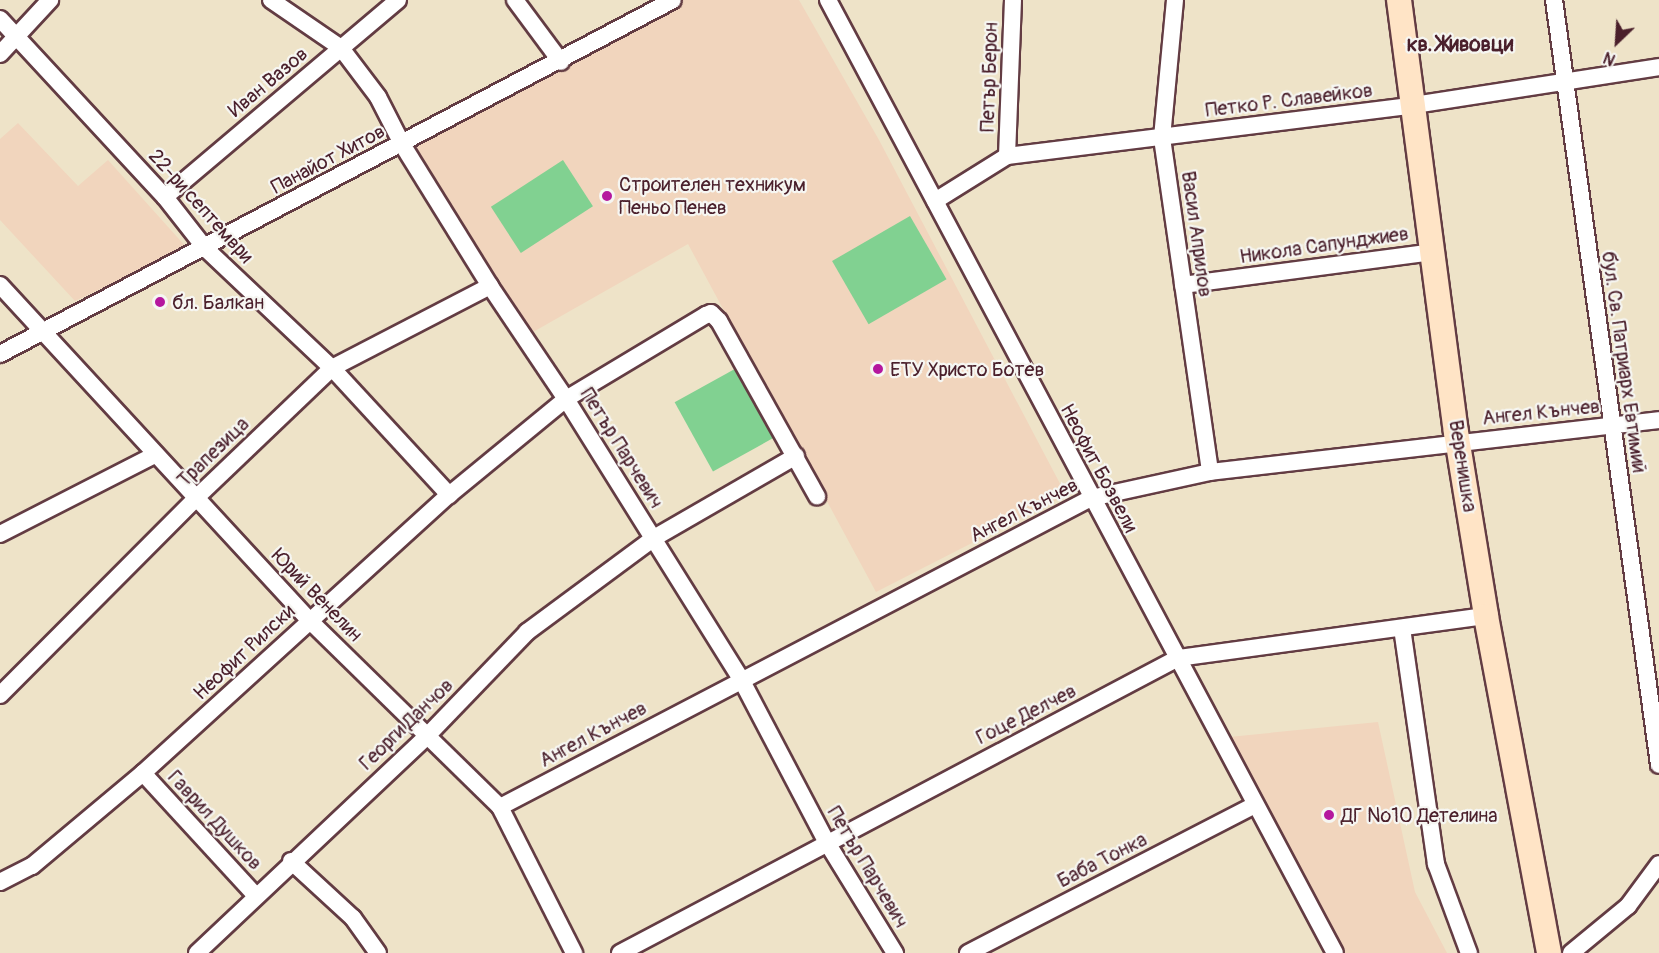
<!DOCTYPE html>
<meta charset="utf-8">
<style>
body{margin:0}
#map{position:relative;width:1659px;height:953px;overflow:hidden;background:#eee3c8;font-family:Pangolin,sans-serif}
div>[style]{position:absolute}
.built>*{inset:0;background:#f1d5bd}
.green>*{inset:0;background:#81d191;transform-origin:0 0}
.roads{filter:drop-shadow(2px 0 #633c43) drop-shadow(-2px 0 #633c43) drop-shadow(0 2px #633c43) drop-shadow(0 -2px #633c43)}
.street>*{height:16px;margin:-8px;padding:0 8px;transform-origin:8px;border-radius:8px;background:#fff}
.secondary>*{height:24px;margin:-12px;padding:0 12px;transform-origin:12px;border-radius:12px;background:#ffe4c6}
.dots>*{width:16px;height:16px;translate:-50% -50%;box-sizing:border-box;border:3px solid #f6f6f2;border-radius:50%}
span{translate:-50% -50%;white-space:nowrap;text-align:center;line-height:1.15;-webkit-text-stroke:4.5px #f6f6f2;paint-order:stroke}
.street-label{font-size:20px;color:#4a1f2b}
.poi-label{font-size:20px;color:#4a1f2b}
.left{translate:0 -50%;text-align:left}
.neighbourhood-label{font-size:21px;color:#4a1f2b;font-weight:700}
.north{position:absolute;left:1587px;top:12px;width:60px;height:60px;-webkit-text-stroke:4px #f6f6f2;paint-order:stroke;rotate:205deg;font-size:16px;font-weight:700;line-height:24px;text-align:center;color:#4a1f2b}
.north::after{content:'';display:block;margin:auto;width:21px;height:27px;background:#4a1f2b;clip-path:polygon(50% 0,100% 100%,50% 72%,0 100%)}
</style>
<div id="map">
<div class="built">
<div style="clip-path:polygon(682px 0,799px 0,879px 140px,1066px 495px,876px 592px,688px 244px,526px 336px,410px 149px)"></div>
<div style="clip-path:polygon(18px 123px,78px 186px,108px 160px,187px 248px,75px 301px,0 220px,0 139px)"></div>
<div style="clip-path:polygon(1378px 722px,1415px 892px,1447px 953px,1332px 953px,1219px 738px)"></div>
</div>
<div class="green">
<div style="left:563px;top:160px;width:55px;height:86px;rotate:57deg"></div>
<div style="left:910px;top:216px;width:73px;height:90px;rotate:60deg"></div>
<div style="left:742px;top:365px;width:79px;height:77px;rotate:61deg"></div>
</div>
<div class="roads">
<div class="street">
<div style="left:271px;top:0;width:85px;rotate:34.4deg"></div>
<div style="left:341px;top:48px;width:61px;rotate:52.9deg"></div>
<div style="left:378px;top:97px;width:53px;rotate:62.9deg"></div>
<div style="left:402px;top:144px;width:167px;rotate:58.2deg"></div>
<div style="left:490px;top:286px;width:136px;rotate:56.1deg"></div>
<div style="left:566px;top:399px;width:332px;rotate:58deg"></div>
<div style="left:742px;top:681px;width:181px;rotate:62.3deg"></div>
<div style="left:826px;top:841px;width:132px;rotate:58.4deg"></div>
<div style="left:515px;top:0;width:77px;rotate:53.4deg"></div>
<div style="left:828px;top:0;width:1079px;rotate:61.99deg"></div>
<div style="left:1175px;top:0;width:139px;rotate:95.4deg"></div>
<div style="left:1162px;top:138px;width:337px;rotate:81.8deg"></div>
<div style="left:1554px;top:0;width:772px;rotate:82.18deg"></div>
<div style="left:0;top:19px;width:243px;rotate:47.2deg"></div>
<div style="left:165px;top:197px;width:65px;rotate:51.9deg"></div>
<div style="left:205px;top:248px;width:175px;rotate:43.4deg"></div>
<div style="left:332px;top:368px;width:173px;rotate:47.3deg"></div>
<div style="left:0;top:54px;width:74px;rotate:-47.2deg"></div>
<div style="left:1007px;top:156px;width:156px;rotate:-87.8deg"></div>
<div style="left:165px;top:197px;width:305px;rotate:-40.2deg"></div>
<div style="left:935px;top:201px;width:85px;rotate:-32deg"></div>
<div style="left:1007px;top:156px;width:410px;rotate:-7.1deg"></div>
<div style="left:1414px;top:105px;width:248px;rotate:-8.8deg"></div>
<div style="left:0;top:285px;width:456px;rotate:47.3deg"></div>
<div style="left:309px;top:620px;width:267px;rotate:44.4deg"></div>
<div style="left:500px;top:807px;width:164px;rotate:63.1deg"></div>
<div style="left:1183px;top:285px;width:253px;rotate:-7.5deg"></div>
<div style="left:0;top:354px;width:760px;rotate:-27.74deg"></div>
<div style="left:0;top:534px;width:175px;rotate:-27.1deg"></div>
<div style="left:1402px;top:628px;width:238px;rotate:81.8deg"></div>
<div style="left:1436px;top:864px;width:95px;rotate:69.7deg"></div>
<div style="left:0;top:695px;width:279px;rotate:-45.1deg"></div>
<div style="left:197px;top:497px;width:187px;rotate:-43.7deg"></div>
<div style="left:332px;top:368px;width:178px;rotate:-27.4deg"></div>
<div style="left:143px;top:773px;width:167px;rotate:47.4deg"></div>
<div style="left:500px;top:807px;width:667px;rotate:-27.6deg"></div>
<div style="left:1091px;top:498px;width:122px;rotate:-12.3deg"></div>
<div style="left:1210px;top:472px;width:452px;rotate:-6.6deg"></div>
<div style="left:291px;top:861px;width:84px;rotate:42.6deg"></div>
<div style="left:353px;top:918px;width:43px;rotate:54.5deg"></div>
<div style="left:0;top:882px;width:36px;rotate:-27deg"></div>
<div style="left:32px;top:866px;width:145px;rotate:-40deg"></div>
<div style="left:143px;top:773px;width:413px;rotate:-42.3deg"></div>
<div style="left:449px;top:495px;width:151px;rotate:-39.4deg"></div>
<div style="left:566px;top:399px;width:163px;rotate:-31deg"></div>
<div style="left:706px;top:315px;width:5px;rotate:-22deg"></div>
<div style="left:711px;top:313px;width:11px;rotate:45deg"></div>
<div style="left:719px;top:321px;width:201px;rotate:60.8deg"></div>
<div style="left:197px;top:953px;width:318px;rotate:-43.3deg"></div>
<div style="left:428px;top:735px;width:143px;rotate:-46.1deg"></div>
<div style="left:527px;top:632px;width:158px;rotate:-36.5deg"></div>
<div style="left:654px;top:538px;width:164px;rotate:-30deg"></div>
<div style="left:620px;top:953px;width:631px;rotate:-27.86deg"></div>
<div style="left:1178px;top:658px;width:311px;rotate:-7.8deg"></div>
<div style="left:968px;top:953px;width:323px;rotate:-27.3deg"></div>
<div style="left:1571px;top:953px;width:74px;rotate:-39.5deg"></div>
<div style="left:1628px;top:906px;width:52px;rotate:-53.6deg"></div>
</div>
<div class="secondary">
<div style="left:1399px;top:0;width:436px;rotate:82.5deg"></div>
<div style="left:1456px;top:432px;width:186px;rotate:80.7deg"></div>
<div style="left:1486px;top:616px;width:343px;rotate:79.4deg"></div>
</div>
</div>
<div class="dots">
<div style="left:607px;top:196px;background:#b5179e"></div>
<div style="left:160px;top:302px;background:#b5179e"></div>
<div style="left:878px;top:369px;background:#b5179e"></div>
<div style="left:1329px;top:815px;background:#b5179e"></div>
</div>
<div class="street-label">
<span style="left:989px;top:77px;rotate:-88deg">Петър Берон</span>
<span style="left:268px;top:82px;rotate:-40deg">Иван Вазов</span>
<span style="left:1289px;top:100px;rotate:-7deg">Петко Р. Славейков</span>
<span style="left:328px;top:159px;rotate:-28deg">Панайот Хитов</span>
<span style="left:201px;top:206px;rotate:48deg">22-ри септември</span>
<span style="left:1197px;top:234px;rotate:82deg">Васил Априлов</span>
<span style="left:1324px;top:245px;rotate:-8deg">Никола Сапунджиев</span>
<span style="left:1624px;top:362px;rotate:82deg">бул. Св. Патриарх Евтимий</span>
<span style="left:1541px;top:412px;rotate:-6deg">Ангел Кънчев</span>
<span style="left:622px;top:448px;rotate:58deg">Петър Парчевич</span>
<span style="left:213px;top:452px;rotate:-44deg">Трапезица</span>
<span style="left:1463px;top:466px;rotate:81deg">Веренишка</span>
<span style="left:1099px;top:468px;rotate:62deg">Неофит Бозвели</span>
<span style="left:1024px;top:510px;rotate:-27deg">Ангел Кънчев</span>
<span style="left:317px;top:595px;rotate:46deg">Юрий Венелин</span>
<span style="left:244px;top:652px;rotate:-43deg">Неофит Рилски</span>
<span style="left:1026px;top:714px;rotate:-27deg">Гоце Делчев</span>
<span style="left:406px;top:724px;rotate:-44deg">Георги Данчов</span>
<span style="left:593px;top:734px;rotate:-28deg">Ангел Кънчев</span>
<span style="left:215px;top:820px;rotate:47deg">Гаврил Душков</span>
<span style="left:1102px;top:860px;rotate:-27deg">Баба Тонка</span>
<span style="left:868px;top:867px;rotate:59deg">Петър Парчевич</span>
</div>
<div class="poi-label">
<span class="left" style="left:619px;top:196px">Строителен техникум<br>Пеньо Пенев</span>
<span class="left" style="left:172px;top:302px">бл. Балкан</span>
<span class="left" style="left:890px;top:369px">ЕТУ Христо Ботев</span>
<span class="left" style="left:1341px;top:815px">ДГ №10 Детелина</span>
</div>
<div class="neighbourhood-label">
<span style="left:1460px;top:45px">кв. Живовци</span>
</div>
<div class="north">N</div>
</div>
